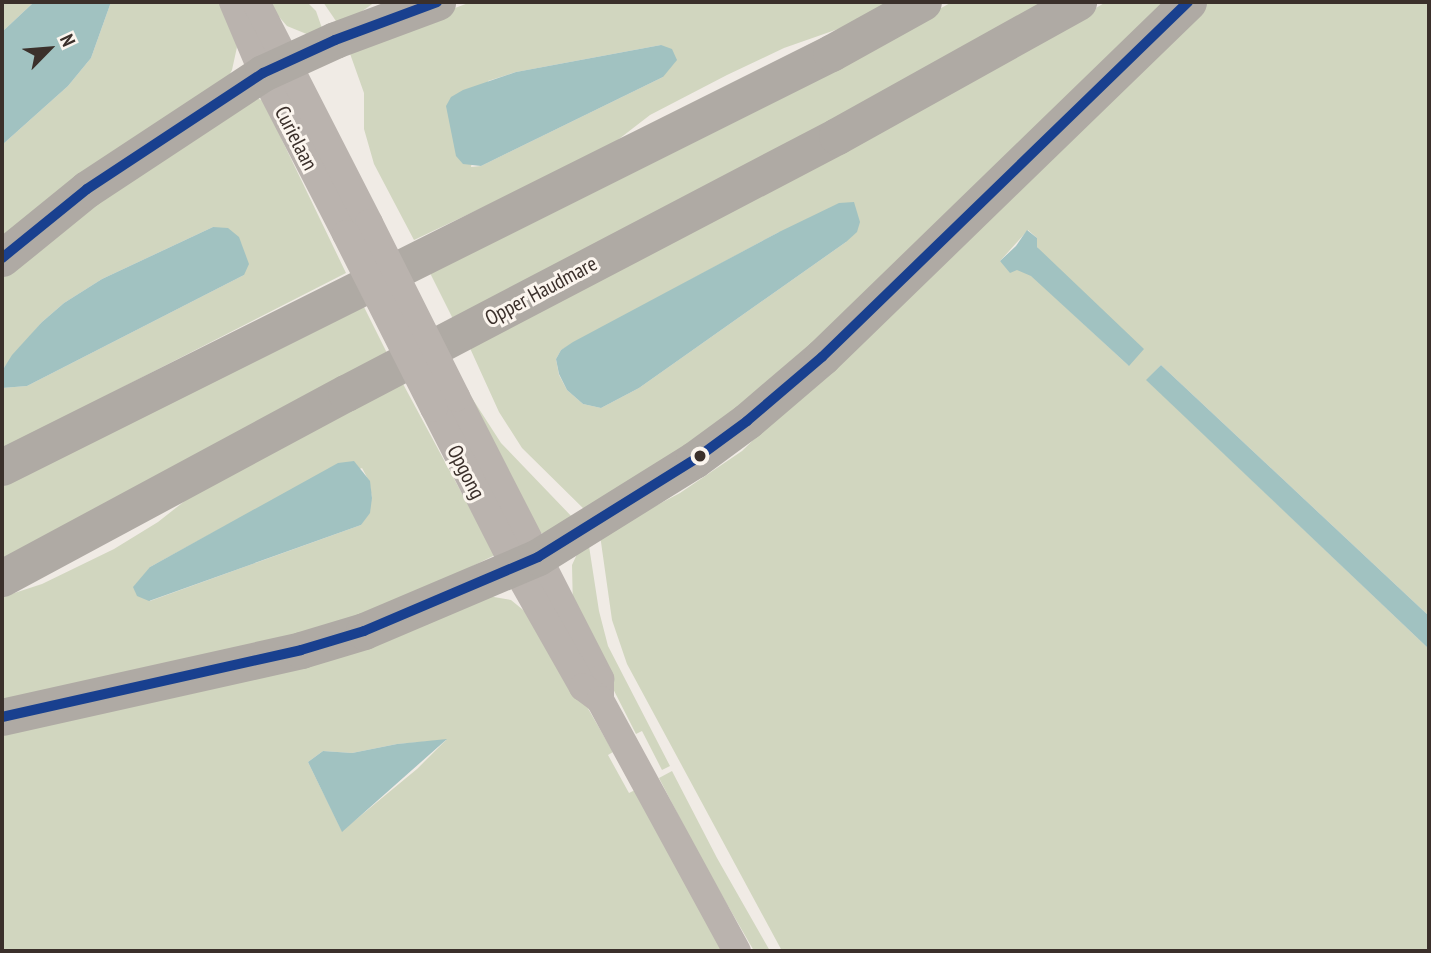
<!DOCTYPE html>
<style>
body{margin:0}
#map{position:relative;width:1431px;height:953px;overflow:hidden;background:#f0ebe5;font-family:"PT Sans Narrow",sans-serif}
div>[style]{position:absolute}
.green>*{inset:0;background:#d1d6bf}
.water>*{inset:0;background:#a1c2c1}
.secondary>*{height:28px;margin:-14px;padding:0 14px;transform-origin:14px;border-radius:14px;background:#bab3ae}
.highway>*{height:37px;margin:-18.5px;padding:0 18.5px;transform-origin:18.5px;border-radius:18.5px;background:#afaaa4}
.secondary-bridge>*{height:28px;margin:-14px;padding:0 14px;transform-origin:14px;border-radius:14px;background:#bab3ae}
.bus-1>*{height:10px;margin:-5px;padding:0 5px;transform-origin:5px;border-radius:5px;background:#19408f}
.dots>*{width:19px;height:19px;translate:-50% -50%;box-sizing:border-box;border:4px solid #fbf5ee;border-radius:50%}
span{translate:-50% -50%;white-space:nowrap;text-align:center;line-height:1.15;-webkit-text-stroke:6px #fbf5ee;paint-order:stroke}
.street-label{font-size:21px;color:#3b302b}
.frame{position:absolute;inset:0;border:4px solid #3b302b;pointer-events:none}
.north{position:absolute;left:14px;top:14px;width:70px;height:70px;-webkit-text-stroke:5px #fbf5ee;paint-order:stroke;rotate:65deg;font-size:19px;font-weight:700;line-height:28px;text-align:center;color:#3b302b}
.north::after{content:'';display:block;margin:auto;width:24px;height:32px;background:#3b302b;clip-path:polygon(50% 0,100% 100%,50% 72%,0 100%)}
</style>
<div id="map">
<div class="green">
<div style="clip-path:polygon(2px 2px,34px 2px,2px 32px)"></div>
<div style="clip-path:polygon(111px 2px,226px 2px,237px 47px,232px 70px,226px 81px,2px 246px,2px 145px,68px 86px,91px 58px)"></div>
<div style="clip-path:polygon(266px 2px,307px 2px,316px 11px,323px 31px,309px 35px,287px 26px)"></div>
<div style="clip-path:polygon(323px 2px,375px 2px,350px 20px,338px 24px)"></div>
<div style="clip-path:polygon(evenodd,471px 2px,889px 2px,841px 28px,784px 48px,727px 75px,650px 115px,606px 149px,414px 240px,374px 164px,364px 129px,364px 93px,348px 48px,471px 2px,661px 45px,663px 77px,481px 166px,471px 167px,488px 81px,516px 72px,661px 45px)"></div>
<div style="clip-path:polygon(952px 2px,1049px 2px,868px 105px,453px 319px,428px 269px,831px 69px)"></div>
<div style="clip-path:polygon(evenodd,1106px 2px,1176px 2px,817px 353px,590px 515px,522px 448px,499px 412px,469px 346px,1060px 29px,1106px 2px,779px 232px,846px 242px,639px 388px,601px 408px,583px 404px,567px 390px,559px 375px,556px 359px,561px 350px,779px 232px)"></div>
<div style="clip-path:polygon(evenodd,1201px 2px,1429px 2px,1429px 616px,1161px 365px,1147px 380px,1429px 649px,1429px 951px,782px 951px,627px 664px,612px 620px,600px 535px,680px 493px,742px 451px,1201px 2px,1028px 230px,1037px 238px,1037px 247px,1129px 366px,1031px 275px,1000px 261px,1028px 230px)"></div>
<div style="clip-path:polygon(256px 98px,267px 102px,275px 115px,281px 138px,346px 273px,2px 449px,2px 388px,27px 386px,244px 275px,213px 227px,102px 279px,64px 303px,42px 322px,2px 370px,2px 270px,18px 254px)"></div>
<div style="clip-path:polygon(362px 303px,388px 355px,2px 561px,2px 487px)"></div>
<div style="clip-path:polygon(evenodd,402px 382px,495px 555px,362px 621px,2px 707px,2px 597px,42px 584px,114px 549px,158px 522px,205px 485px,402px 382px,362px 468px,369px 481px,372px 498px,361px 525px,150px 601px,150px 567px,238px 519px,362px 468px)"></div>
<div style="clip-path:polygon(470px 395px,501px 443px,574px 519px,548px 533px,540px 533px)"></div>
<div style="clip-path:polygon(589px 546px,599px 611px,608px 646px,670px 766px,662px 770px,642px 731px,636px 734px,573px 610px,572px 565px,578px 552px)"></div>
<div style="clip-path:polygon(evenodd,488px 596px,511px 600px,539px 623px,613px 752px,608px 755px,629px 793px,635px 790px,725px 951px,2px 951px,2px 723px,488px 596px,446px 740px,417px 769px,342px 831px,308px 762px,323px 751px,352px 753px,397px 744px,446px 740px)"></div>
<div style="clip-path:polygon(672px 771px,717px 858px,770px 951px,754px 951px,701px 859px,659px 778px)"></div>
</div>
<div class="water">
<div style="clip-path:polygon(34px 2px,111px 2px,91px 58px,68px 86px,2px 145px,2px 32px)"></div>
<div style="clip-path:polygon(661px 45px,672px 49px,677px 60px,663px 77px,481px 166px,463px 164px,456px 156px,446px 106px,451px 97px,463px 90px,516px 72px)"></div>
<div style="clip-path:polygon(854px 202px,860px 222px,857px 232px,846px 242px,639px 388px,601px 408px,583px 404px,567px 390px,559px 374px,556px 359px,561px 350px,573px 342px,779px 232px,839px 203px)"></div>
<div style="clip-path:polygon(213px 227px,228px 228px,239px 237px,249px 264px,244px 275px,27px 386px,2px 388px,2px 371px,12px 355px,42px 322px,64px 303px,102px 279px)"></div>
<div style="clip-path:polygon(1027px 230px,1037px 238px,1037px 247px,1144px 349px,1129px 366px,1031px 276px,1017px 270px,1010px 273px,1000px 261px,1016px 246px)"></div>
<div style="clip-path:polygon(1161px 365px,1429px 616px,1429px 649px,1146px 380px)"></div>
<div style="clip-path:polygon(354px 461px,370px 481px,372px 498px,370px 513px,361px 525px,149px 601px,137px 596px,133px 587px,150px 567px,338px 463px)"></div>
<div style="clip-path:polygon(447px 739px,342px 832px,308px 762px,323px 751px,352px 753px,397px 744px)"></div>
</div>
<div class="secondary">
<div style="left:233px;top:2px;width:77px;rotate:67.1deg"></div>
<div style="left:263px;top:73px;width:181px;rotate:62.7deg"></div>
<div style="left:256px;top:2px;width:248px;rotate:62.9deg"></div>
<div style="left:456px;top:397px;width:317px;rotate:62.9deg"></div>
<div style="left:600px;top:679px;width:21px;rotate:90deg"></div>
<div style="left:434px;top:408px;width:181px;rotate:63deg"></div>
<div style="left:516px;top:569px;width:136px;rotate:60.4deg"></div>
<div style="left:583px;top:687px;width:21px;rotate:37deg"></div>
<div style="left:600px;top:700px;width:286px;rotate:61.4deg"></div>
</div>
<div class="highway">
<div style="left:2px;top:258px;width:109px;rotate:-39.1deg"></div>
<div style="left:87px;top:189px;width:211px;rotate:-33.4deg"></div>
<div style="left:263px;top:73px;width:79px;rotate:-24.6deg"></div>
<div style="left:335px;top:40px;width:109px;rotate:-20.4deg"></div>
<div style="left:2px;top:467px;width:927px;rotate:-26.54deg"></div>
<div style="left:831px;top:53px;width:105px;rotate:-29deg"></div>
<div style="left:2px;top:578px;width:391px;rotate:-28.3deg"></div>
<div style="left:346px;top:393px;width:554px;rotate:-27.63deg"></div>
<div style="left:837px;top:136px;width:276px;rotate:-29.1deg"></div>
<div style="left:2px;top:717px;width:306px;rotate:-12.6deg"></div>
<div style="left:301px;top:650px;width:66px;rotate:-16.8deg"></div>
<div style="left:364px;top:631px;width:189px;rotate:-23deg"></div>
<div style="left:538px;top:557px;width:184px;rotate:-31.9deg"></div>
<div style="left:694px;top:460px;width:66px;rotate:-36.3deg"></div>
<div style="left:747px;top:421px;width:99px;rotate:-40.5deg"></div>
<div style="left:822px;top:357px;width:510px;rotate:-44.13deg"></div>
</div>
<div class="secondary-bridge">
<div style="left:369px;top:223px;width:195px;rotate:63.4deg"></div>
<div style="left:346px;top:234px;width:195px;rotate:63.2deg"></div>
</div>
<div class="bus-1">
<div style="left:2px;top:258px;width:109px;rotate:-39.1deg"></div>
<div style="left:87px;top:189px;width:211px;rotate:-33.4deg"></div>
<div style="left:263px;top:73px;width:79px;rotate:-24.6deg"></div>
<div style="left:335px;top:40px;width:109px;rotate:-20.4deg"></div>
<div style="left:2px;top:717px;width:306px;rotate:-12.6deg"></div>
<div style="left:301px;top:650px;width:66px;rotate:-16.8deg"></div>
<div style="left:364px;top:631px;width:189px;rotate:-23deg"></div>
<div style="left:538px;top:557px;width:184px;rotate:-31.9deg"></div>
<div style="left:694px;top:460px;width:66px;rotate:-36.3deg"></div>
<div style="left:747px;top:421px;width:99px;rotate:-40.5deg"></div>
<div style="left:822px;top:357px;width:510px;rotate:-44.13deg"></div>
</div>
<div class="dots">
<div style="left:700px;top:456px;background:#3b302b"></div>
</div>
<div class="street-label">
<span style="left:296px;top:138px;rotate:63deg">Curielaan</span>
<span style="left:541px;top:291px;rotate:-28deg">Opper Haudmare</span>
<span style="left:466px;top:472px;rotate:63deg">Opgong</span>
</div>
<div class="frame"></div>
<div class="north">N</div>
</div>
